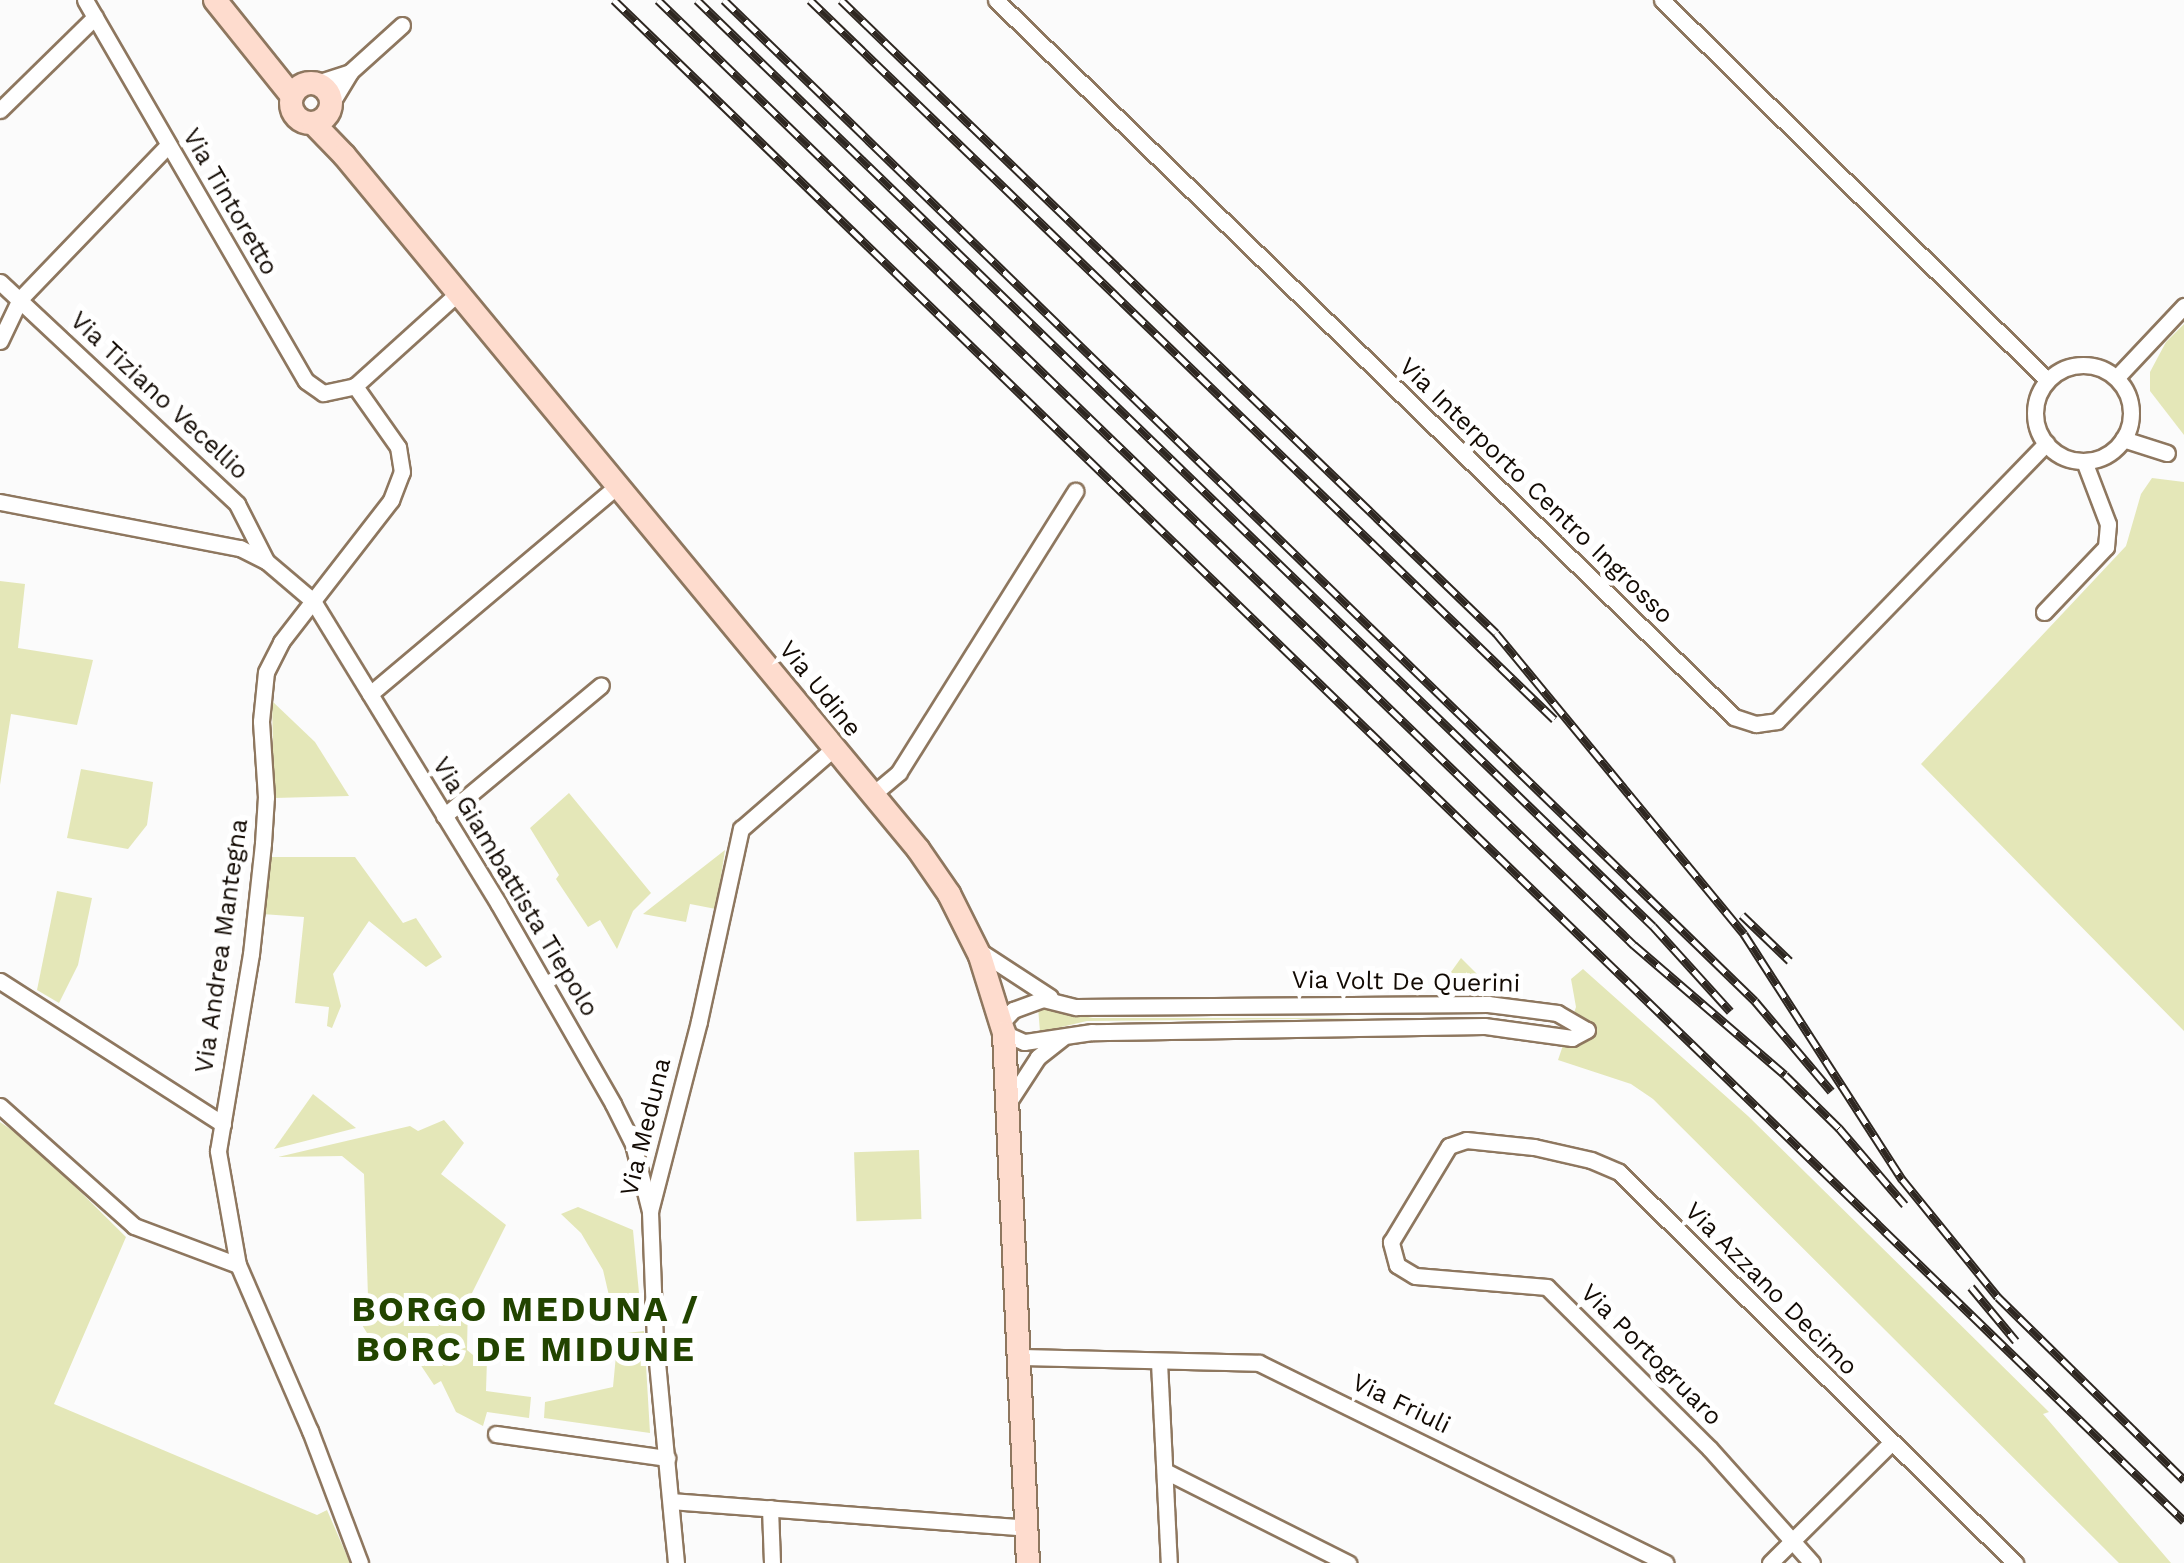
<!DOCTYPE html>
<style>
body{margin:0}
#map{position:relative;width:2184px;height:1563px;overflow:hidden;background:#fbfbfb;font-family:"Work Sans",sans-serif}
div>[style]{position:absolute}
.green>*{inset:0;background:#e4e7b8;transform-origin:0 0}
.roads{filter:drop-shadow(2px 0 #8e775f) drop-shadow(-2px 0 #8e775f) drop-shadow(0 2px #8e775f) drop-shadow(0 -2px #8e775f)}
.street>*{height:15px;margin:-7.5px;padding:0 7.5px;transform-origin:7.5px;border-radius:7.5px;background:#fff}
.street>.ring{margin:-7.5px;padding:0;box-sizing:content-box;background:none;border:15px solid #fff;border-radius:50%}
.secondary>*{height:22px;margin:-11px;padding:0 11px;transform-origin:11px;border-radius:11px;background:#fedcce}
.secondary>.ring{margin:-11px;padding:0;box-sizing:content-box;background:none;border:22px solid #fedcce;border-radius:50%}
.rail>*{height:9px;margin-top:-4.5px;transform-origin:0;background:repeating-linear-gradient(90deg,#fff 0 15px,#2e2721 0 30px);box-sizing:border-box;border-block:2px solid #2e2721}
span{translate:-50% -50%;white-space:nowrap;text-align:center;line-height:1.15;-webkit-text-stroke:10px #fff;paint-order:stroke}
.street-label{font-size:25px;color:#120a03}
.district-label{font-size:35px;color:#240;font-weight:700;letter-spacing:2.5px}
</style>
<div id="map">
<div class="green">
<div style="clip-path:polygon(2184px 324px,2184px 435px,2150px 391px,2150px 372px,2166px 342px)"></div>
<div style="clip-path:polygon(2152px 478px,2184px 482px,2184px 1031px,1921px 764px,2126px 546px,2141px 494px)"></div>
<div style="clip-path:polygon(0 581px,25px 584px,18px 648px,93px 660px,77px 725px,11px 714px,0 785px)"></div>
<div style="clip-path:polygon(272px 701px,315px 742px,349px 796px,274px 798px)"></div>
<div style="clip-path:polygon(81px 769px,153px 782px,147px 825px,128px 849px,67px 838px)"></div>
<div style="clip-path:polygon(569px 793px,651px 893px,633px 911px,617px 949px,600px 920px,588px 927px,556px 879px,559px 875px,530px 828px)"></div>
<div style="clip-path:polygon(725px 850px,716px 909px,690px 904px,686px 922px,643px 914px)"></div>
<div style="clip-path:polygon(268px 857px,355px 857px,403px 923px,416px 918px,442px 957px,426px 967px,369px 921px,333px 974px,341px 1006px,332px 1028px,327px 1026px,329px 1007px,295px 1003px,304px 917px,262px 914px)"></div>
<div style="clip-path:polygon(57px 891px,92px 898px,78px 965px,59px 1003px,37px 990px)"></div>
<div style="clip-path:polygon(1461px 958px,1493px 990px,1492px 991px,1461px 992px,1452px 985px,1451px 972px)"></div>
<div style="clip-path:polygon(1583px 969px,1748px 1116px,2049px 1412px,2043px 1414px,2171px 1563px,2119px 1563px,1653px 1099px,1631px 1084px,1558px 1060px,1576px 1007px,1571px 979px)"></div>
<div style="clip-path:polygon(1038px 1007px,1093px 1018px,1397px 1018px,1087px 1021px,1040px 1032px)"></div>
<div style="clip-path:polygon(313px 1094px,356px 1128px,274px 1149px)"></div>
<div style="clip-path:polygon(444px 1120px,464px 1143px,441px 1174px,506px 1225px,468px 1301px,467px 1350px,479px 1360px,487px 1359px,486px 1391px,531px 1397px,529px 1418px,487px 1412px,483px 1426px,456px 1412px,441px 1381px,434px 1385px,416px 1358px,375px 1346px,351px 1307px,368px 1297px,364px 1174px,342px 1156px,278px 1157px,410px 1126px,418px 1131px)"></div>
<div style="clip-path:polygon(0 1122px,30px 1142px,126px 1237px,54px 1404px,317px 1515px,327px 1510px,350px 1563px,0 1563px)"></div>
<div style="left:919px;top:1150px;width:69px;height:65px;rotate:88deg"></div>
<div style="clip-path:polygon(578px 1207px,633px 1230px,641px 1314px,614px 1317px,603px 1270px,581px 1233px,561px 1214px)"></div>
<div style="clip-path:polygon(644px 1331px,650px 1433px,544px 1418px,545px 1402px,613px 1387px,618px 1334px)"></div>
</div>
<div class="roads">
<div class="street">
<div style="left:85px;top:0;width:440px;rotate:59.9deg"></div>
<div style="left:306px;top:381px;width:21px;rotate:35deg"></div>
<div style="left:323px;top:393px;width:33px;rotate:-12deg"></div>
<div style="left:996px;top:0;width:1029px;rotate:44.17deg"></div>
<div style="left:1734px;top:717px;width:23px;rotate:18deg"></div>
<div style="left:1756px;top:724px;width:21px;rotate:-8deg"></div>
<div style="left:1777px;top:721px;width:387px;rotate:-45.9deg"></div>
<div style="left:1662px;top:0;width:540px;rotate:44.62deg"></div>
<div style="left:317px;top:83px;width:35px;rotate:-18deg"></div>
<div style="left:331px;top:104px;width:37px;rotate:-59deg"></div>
<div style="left:350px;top:72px;width:70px;rotate:-42.1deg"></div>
<div style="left:0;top:110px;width:133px;rotate:-44.4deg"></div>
<div style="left:0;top:282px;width:325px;rotate:43.1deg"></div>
<div style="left:237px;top:504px;width:64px;rotate:63deg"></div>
<div style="left:0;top:341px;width:47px;rotate:-64.5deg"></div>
<div style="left:20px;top:299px;width:214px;rotate:-46.1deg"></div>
<div class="ring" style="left:2035px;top:365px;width:81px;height:81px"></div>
<div style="left:2117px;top:377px;width:98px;rotate:-46.7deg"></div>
<div style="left:2123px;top:439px;width:46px;rotate:17.7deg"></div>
<div style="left:0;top:502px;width:244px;rotate:10.9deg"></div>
<div style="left:240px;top:548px;width:29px;rotate:27deg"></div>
<div style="left:266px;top:561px;width:62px;rotate:40.4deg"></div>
<div style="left:313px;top:601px;width:354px;rotate:58.5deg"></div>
<div style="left:498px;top:903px;width:232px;rotate:60.2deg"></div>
<div style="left:613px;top:1104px;width:45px;rotate:63.4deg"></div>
<div style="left:633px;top:1144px;width:69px;rotate:75.8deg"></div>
<div style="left:2044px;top:612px;width:90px;rotate:-46.4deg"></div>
<div style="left:2106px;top:547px;width:23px;rotate:-85deg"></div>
<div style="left:2108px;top:524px;width:67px;rotate:-110.9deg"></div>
<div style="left:370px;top:694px;width:323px;rotate:-40.1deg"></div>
<div style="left:872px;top:795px;width:35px;rotate:-40deg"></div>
<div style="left:899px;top:772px;width:332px;rotate:-57.9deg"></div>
<div style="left:444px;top:816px;width:204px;rotate:-39.8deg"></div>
<div style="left:978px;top:950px;width:86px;rotate:33.1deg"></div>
<div style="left:0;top:981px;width:265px;rotate:32.7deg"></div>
<div style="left:1001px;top:1023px;width:18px;rotate:-47deg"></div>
<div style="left:1013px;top:1010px;width:32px;rotate:-20deg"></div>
<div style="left:1043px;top:999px;width:34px;rotate:14deg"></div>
<div style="left:1076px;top:1007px;width:412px;rotate:-0.4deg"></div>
<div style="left:1488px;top:1004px;width:70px;rotate:7.4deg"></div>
<div style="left:1557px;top:1013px;width:34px;rotate:30deg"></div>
<div style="left:1587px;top:1030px;width:17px;rotate:152deg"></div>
<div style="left:1572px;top:1038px;width:89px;rotate:-172.2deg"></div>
<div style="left:1484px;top:1026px;width:392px;rotate:179.1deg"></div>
<div style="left:1092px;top:1032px;width:69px;rotate:171.6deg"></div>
<div style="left:1024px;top:1042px;width:22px;rotate:-156deg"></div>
<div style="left:1010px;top:1100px;width:51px;rotate:-56.9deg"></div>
<div style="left:1038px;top:1057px;width:31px;rotate:-38deg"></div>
<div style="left:0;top:1106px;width:180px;rotate:41.8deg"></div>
<div style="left:134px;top:1226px;width:111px;rotate:20.6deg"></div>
<div style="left:1020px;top:1357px;width:239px;rotate:1.4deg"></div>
<div style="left:1259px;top:1363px;width:453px;rotate:26.2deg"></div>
<div style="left:1159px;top:1362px;width:201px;rotate:87.2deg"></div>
<div style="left:496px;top:1434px;width:173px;rotate:8deg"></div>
<div style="left:1167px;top:1472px;width:203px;rotate:26.7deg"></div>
<div style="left:671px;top:1501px;width:356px;rotate:4.3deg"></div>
<div style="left:770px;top:1508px;width:55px;rotate:87.9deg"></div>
<div style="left:360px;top:1563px;width:141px;rotate:-110.7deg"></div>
<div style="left:310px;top:1431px;width:181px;rotate:-113.4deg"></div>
<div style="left:238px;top:1265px;width:116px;rotate:-100deg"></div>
<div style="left:218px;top:1151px;width:200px;rotate:-80.5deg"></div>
<div style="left:251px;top:954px;width:112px;rotate:-83.8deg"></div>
<div style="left:263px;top:843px;width:46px;rotate:-86.3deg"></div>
<div style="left:266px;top:797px;width:76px;rotate:-93.8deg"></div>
<div style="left:261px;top:721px;width:49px;rotate:-84.2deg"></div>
<div style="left:266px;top:672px;width:34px;rotate:-63deg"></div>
<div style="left:281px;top:642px;width:180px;rotate:-52.2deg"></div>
<div style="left:391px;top:500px;width:30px;rotate:-69deg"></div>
<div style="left:402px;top:472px;width:25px;rotate:-99deg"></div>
<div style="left:398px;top:447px;width:75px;rotate:-125.2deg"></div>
<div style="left:355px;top:386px;width:139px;rotate:-42.1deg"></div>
<div style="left:676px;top:1563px;width:222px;rotate:-95.4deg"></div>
<div style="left:655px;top:1342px;width:131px;rotate:-92.2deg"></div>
<div style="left:650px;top:1211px;width:196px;rotate:-75.5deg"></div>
<div style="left:699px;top:1021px;width:197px;rotate:-77.7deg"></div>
<div style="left:741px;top:829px;width:122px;rotate:-41deg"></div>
<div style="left:1770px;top:1563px;width:169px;rotate:-44.8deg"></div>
<div style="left:1812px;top:1563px;width:154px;rotate:-131.8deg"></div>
<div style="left:1709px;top:1448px;width:228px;rotate:-135.2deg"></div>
<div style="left:1547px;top:1287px;width:132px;rotate:-175.2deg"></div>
<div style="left:1415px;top:1276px;width:21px;rotate:-149deg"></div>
<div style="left:1397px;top:1265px;width:24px;rotate:-105deg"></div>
<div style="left:1391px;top:1242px;width:112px;rotate:-58.9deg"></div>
<div style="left:1449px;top:1146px;width:18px;rotate:-19deg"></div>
<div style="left:1466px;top:1140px;width:68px;rotate:5.9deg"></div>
<div style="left:1534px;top:1147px;width:58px;rotate:12.8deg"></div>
<div style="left:1591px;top:1160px;width:30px;rotate:23deg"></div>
<div style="left:1619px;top:1172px;width:557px;rotate:44.64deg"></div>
</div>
<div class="secondary">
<div style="left:215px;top:0;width:123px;rotate:51.3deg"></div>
<div class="ring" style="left:291px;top:83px;width:18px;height:18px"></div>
<div style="left:313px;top:123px;width:45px;rotate:45.9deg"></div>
<div style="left:344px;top:155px;width:901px;rotate:50.41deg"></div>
<div style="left:918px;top:849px;width:55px;rotate:55.4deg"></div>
<div style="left:949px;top:894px;width:69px;rotate:63.4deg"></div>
<div style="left:980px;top:956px;width:81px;rotate:72.7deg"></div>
<div style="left:1004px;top:1033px;width:531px;rotate:87.41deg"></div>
</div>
</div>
<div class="rail">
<div style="left:614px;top:0;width:2186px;rotate:44.09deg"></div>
<div style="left:658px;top:0;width:1359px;rotate:44.08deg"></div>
<div style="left:1634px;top:945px;width:199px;rotate:40.7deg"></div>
<div style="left:1785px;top:1075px;width:76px;rotate:44.5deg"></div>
<div style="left:1839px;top:1128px;width:101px;rotate:49.4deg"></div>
<div style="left:697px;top:0;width:1331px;rotate:44.09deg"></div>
<div style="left:1653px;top:926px;width:115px;rotate:47.8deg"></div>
<div style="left:724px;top:0;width:1437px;rotate:44.15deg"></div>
<div style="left:1755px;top:1001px;width:118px;rotate:49.8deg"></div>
<div style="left:810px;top:0;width:1035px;rotate:44.02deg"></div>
<div style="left:841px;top:0;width:911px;rotate:44.02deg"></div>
<div style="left:1496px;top:633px;width:390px;rotate:50.5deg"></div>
<div style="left:1744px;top:934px;width:292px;rotate:57.2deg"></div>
<div style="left:1902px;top:1179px;width:152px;rotate:50.9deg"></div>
<div style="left:1998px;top:1297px;width:261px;rotate:44.5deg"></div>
<div style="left:1742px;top:915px;width:66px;rotate:43.8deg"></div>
<div style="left:1971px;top:1287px;width:70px;rotate:50.2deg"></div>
</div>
<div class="street-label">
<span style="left:230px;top:202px;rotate:60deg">Via Tintoretto</span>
<span style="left:159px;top:396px;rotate:43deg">Via Tiziano Vecellio</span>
<span style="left:1536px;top:491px;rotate:44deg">Via Interporto Centro Ingrosso</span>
<span style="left:820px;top:689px;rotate:51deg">Via Udine</span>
<span style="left:515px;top:887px;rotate:59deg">Via Giambattista Tiepolo</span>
<span style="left:222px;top:946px;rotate:-82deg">Via Andrea Mantegna</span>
<span style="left:1406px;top:982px;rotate:1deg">Via Volt De Querini</span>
<span style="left:646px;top:1127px;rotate:-76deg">Via Meduna</span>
<span style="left:1771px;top:1289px;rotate:45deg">Via Azzano Decimo</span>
<span style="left:1651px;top:1355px;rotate:45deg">Via Portogruaro</span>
<span style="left:1401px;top:1404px;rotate:26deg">Via Friuli</span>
</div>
<div class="district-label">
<span style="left:526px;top:1329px">BORGO MEDUNA /<br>BORC DE MIDUNE</span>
</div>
</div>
